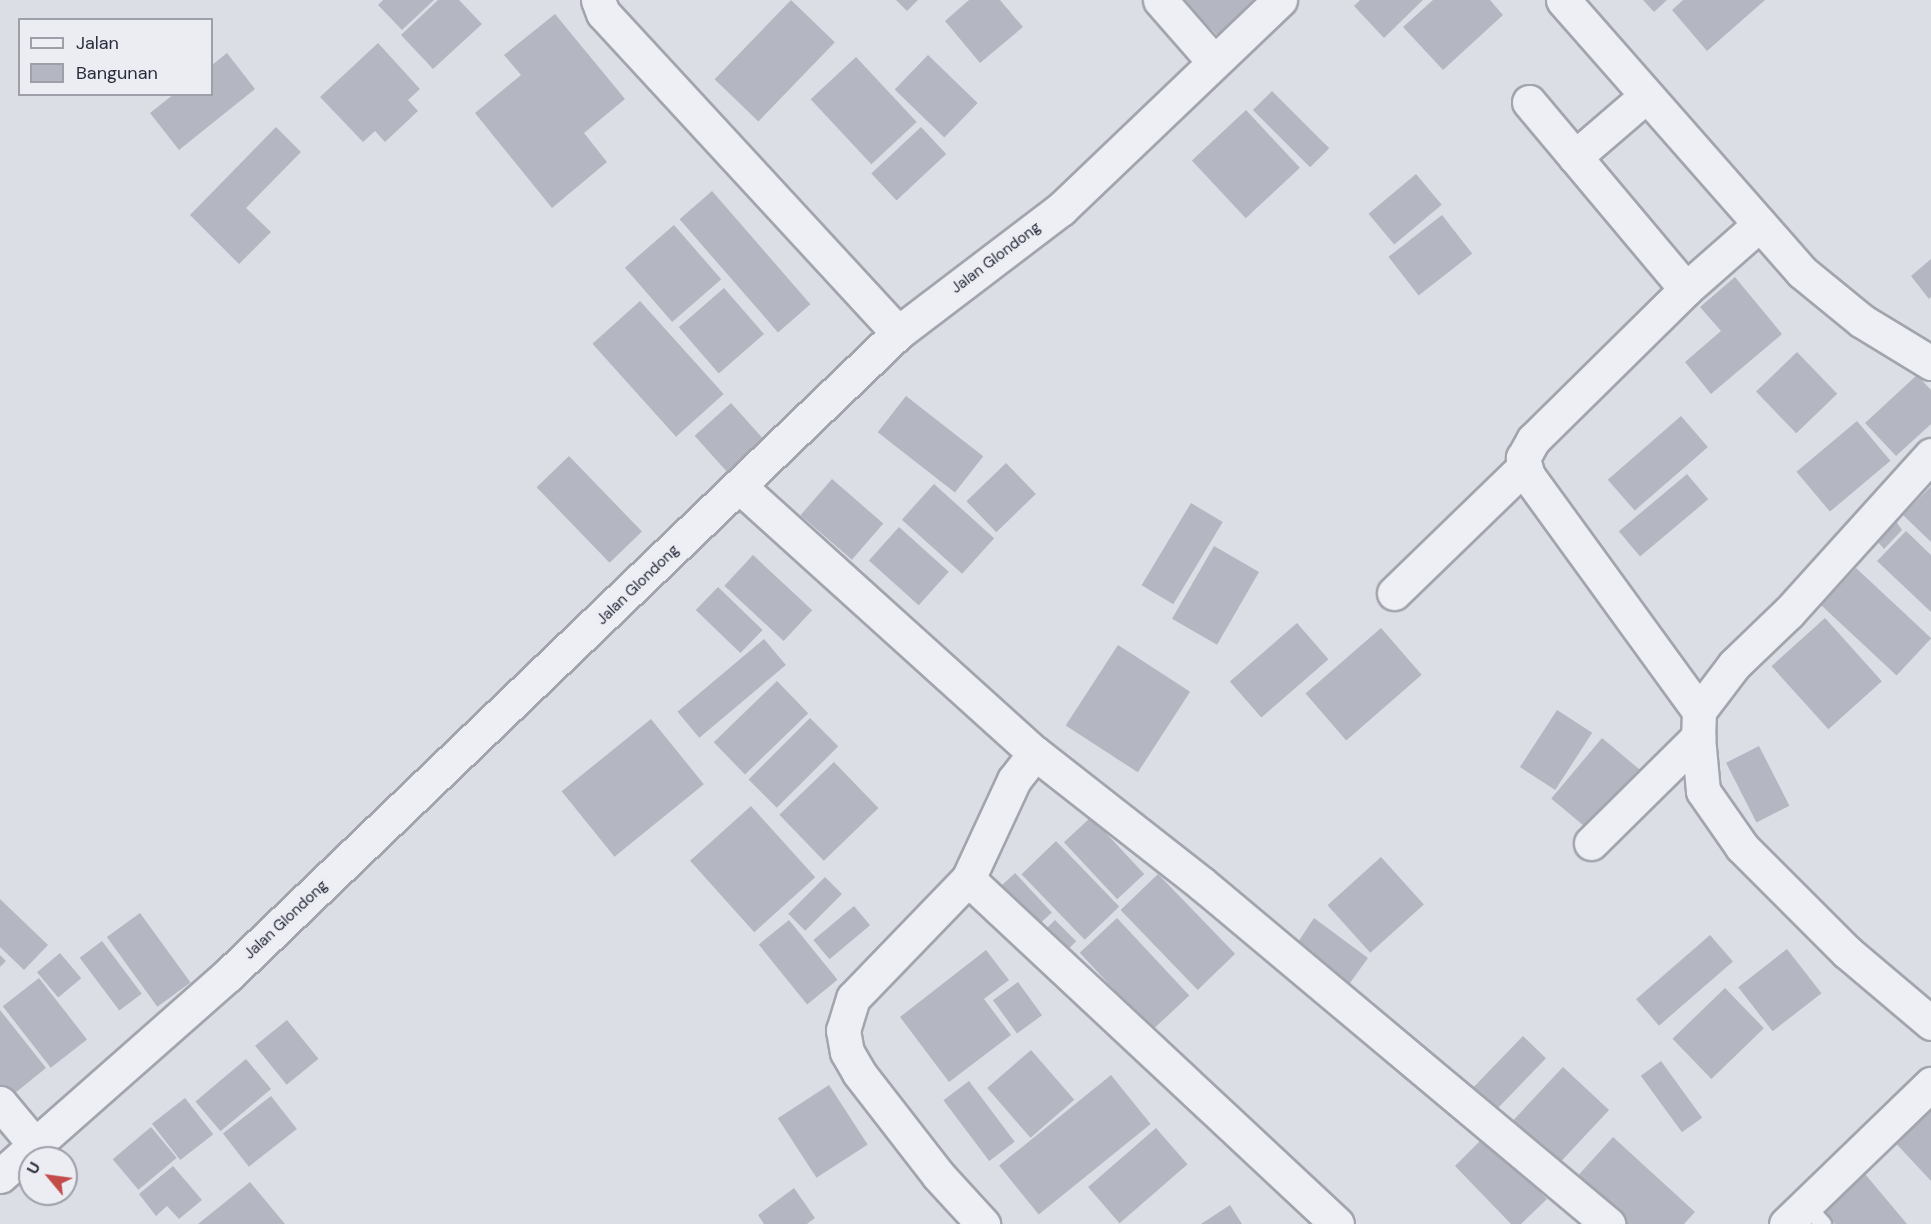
<!DOCTYPE html>
<style>
body{margin:0}
#map{position:relative;width:1931px;height:1224px;overflow:hidden;background:#dcdee5;font-family:"DM Sans",sans-serif}
div>[style]{position:absolute}
.building>*{inset:0;background:#b4b7c1;transform-origin:0 0}
.roads{filter:drop-shadow(2px 0 #a2a5ae) drop-shadow(-2px 0 #a2a5ae) drop-shadow(0 2px #a2a5ae) drop-shadow(0 -2px #a2a5ae)}
.lane>*{height:16px;margin:-8px;padding:0 8px;transform-origin:8px;border-radius:8px;background:#eeeff4}
.street>*{height:33px;margin:-16.5px;padding:0 16.5px;transform-origin:16.5px;border-radius:16.5px;background:#eeeff4}
span{translate:-50% -50%;white-space:nowrap;text-align:center;line-height:1.15;-webkit-text-stroke:6px #ebedf3;paint-order:stroke}
.street-label{font-size:15px;color:#272b3a}
.legend{position:absolute;left:18px;top:18px;width:195px;height:78px;box-sizing:border-box;background:#ebedf3;border:2px solid #9d9fa9;margin:0;padding:8px 10px;list-style:none;font-size:18px;color:#272b3a}
.legend li{display:flex;align-items:center;gap:12px;height:30px}
.legend b{width:30px;border:2px solid #9d9fa9}
.north{position:absolute;left:18px;top:1146px;width:60px;height:60px;box-sizing:border-box;background:#ebedf3;border:2px solid #9d9fa9;border-radius:50%;rotate:299deg;font-size:16px;font-weight:700;line-height:24px;text-align:center;color:#272b3a}
.north::after{content:'';display:block;margin:auto;width:21px;height:27px;background:#c34b48;clip-path:polygon(50% 0,100% 100%,50% 72%,0 100%)}
</style>
<div id="map">
<div class="building">
<div style="clip-path:polygon(383px 0,434px 0,402px 30px,378px 5px)"></div>
<div style="clip-path:polygon(438px 0,459px 0,482px 24px,433px 69px,401px 35px)"></div>
<div style="left:791px;top:0;width:61px;height:110px;rotate:44deg"></div>
<div style="clip-path:polygon(896px 0,918px 0,907px 11px)"></div>
<div style="clip-path:polygon(969px 0,1000px 0,1023px 27px,980px 63px,945px 21px)"></div>
<div style="clip-path:polygon(1182px 0,1263px 0,1223px 41px)"></div>
<div style="clip-path:polygon(1360px 0,1423px 0,1384px 38px,1354px 6px)"></div>
<div style="clip-path:polygon(1433px 0,1490px 0,1503px 15px,1443px 70px,1403px 27px)"></div>
<div style="clip-path:polygon(1643px 0,1667px 0,1654px 12px)"></div>
<div style="clip-path:polygon(1683px 0,1765px 0,1707px 51px,1672px 10px)"></div>
<div style="clip-path:polygon(555px 14px,625px 99px,584px 133px,607px 162px,552px 208px,475px 113px,521px 75px,504px 55px)"></div>
<div style="clip-path:polygon(378px 43px,420px 89px,408px 100px,418px 111px,385px 142px,375px 131px,363px 142px,320px 97px)"></div>
<div style="clip-path:polygon(227px 53px,255px 89px,179px 150px,150px 113px,174px 94px,212px 94px,212px 65px)"></div>
<div style="left:928px;top:55px;width:69px;height:48px;rotate:44deg"></div>
<div style="left:856px;top:57px;width:89px;height:62px;rotate:47deg"></div>
<div style="left:1272px;top:91px;width:81px;height:27px;rotate:45deg"></div>
<div style="left:1246px;top:110px;width:79px;height:74px;rotate:47deg"></div>
<div style="clip-path:polygon(276px 127px,301px 152px,246px 208px,271px 232px,239px 264px,190px 215px)"></div>
<div style="left:921px;top:127px;width:37px;height:68px;rotate:47deg"></div>
<div style="left:1416px;top:174px;width:40px;height:62px;rotate:50deg"></div>
<div style="left:712px;top:191px;width:150px;height:43px;rotate:49deg"></div>
<div style="left:1442px;top:215px;width:49px;height:68px;rotate:52deg"></div>
<div style="left:674px;top:225px;width:72px;height:65px;rotate:49deg"></div>
<div style="clip-path:polygon(1931px 259px,1931px 297px,1929px 299px,1911px 276px)"></div>
<div style="clip-path:polygon(1735px 277px,1782px 334px,1711px 394px,1685px 362px,1721px 331px,1700px 307px)"></div>
<div style="left:724px;top:288px;width:61px;height:60px;rotate:49deg"></div>
<div style="left:640px;top:301px;width:125px;height:64px;rotate:48deg"></div>
<div style="left:1797px;top:352px;width:58px;height:57px;rotate:46deg"></div>
<div style="clip-path:polygon(1917px 375px,1931px 390px,1931px 424px,1896px 456px,1865px 423px)"></div>
<div style="left:906px;top:396px;width:98px;height:46px;rotate:38deg"></div>
<div style="left:731px;top:403px;width:57px;height:49px;rotate:48deg"></div>
<div style="left:1681px;top:416px;width:41px;height:97px;rotate:49deg"></div>
<div style="left:1857px;top:421px;width:52px;height:79px;rotate:50deg"></div>
<div style="left:569px;top:456px;width:105px;height:45px;rotate:46deg"></div>
<div style="left:1006px;top:463px;width:43px;height:55px;rotate:46deg"></div>
<div style="left:1687px;top:474px;width:33px;height:89px;rotate:50deg"></div>
<div style="left:832px;top:479px;width:68px;height:48px;rotate:41deg"></div>
<div style="left:934px;top:484px;width:81px;height:48px;rotate:42deg"></div>
<div style="clip-path:polygon(1931px 486px,1931px 542px,1903px 515px)"></div>
<div style="left:1191px;top:503px;width:37px;height:96px;rotate:31deg"></div>
<div style="clip-path:polygon(1893px 517px,1902px 530px,1884px 549px,1872px 535px)"></div>
<div style="left:899px;top:527px;width:67px;height:45px;rotate:42deg"></div>
<div style="clip-path:polygon(1906px 531px,1931px 555px,1931px 612px,1877px 561px)"></div>
<div style="left:1214px;top:546px;width:52px;height:84px;rotate:30deg"></div>
<div style="left:753px;top:555px;width:81px;height:42px;rotate:43deg"></div>
<div style="left:1856px;top:568px;width:103px;height:51px;rotate:43deg"></div>
<div style="left:718px;top:587px;width:62px;height:32px;rotate:44deg"></div>
<div style="left:1825px;top:618px;width:85px;height:72px;rotate:48deg"></div>
<div style="left:1297px;top:623px;width:48px;height:89px;rotate:49deg"></div>
<div style="left:1381px;top:628px;width:62px;height:100px;rotate:49deg"></div>
<div style="left:764px;top:639px;width:34px;height:113px;rotate:50deg"></div>
<div style="left:1118px;top:645px;width:86px;height:96px;rotate:33deg"></div>
<div style="left:777px;top:681px;width:45px;height:88px;rotate:46deg"></div>
<div style="left:1557px;top:710px;width:42px;height:68px;rotate:33deg"></div>
<div style="left:810px;top:718px;width:40px;height:87px;rotate:45deg"></div>
<div style="left:651px;top:719px;width:84px;height:115px;rotate:51deg"></div>
<div style="left:1602px;top:738px;width:53px;height:79px;rotate:40deg"></div>
<div style="left:1759px;top:746px;width:67px;height:37px;rotate:63deg"></div>
<div style="left:834px;top:762px;width:64px;height:76px;rotate:46deg"></div>
<div style="left:751px;top:806px;width:96px;height:82px;rotate:48deg"></div>
<div style="left:1091px;top:817px;width:78px;height:37px;rotate:47deg"></div>
<div style="left:1056px;top:841px;width:91px;height:48px;rotate:46deg"></div>
<div style="left:1381px;top:857px;width:64px;height:72px;rotate:48deg"></div>
<div style="left:1015px;top:873px;width:54px;height:28px;rotate:47deg"></div>
<div style="left:1158px;top:874px;width:111px;height:52px;rotate:46deg"></div>
<div style="left:825px;top:877px;width:24px;height:52px;rotate:45deg"></div>
<div style="clip-path:polygon(0 899px,48px 945px,24px 970px,0 947px)"></div>
<div style="left:854px;top:906px;width:25px;height:53px;rotate:50deg"></div>
<div style="left:140px;top:913px;width:86px;height:41px;rotate:54deg"></div>
<div style="left:1117px;top:918px;width:106px;height:51px;rotate:47deg"></div>
<div style="clip-path:polygon(1314px 918px,1368px 958px,1342px 994px,1294px 948px)"></div>
<div style="left:789px;top:920px;width:77px;height:39px;rotate:51deg"></div>
<div style="left:1055px;top:920px;width:30px;height:21px;rotate:45deg"></div>
<div style="left:1710px;top:935px;width:35px;height:98px;rotate:49deg"></div>
<div style="left:102px;top:941px;width:66px;height:28px;rotate:53deg"></div>
<div style="left:1787px;top:949px;width:56px;height:62px;rotate:52deg"></div>
<div style="clip-path:polygon(986px 950px,1009px 980px,984px 999px,1011px 1035px,949px 1082px,900px 1017px)"></div>
<div style="left:60px;top:953px;width:33px;height:30px;rotate:50deg"></div>
<div style="clip-path:polygon(0 955px,6px 961px,0 967px)"></div>
<div style="left:39px;top:978px;width:78px;height:46px;rotate:52deg"></div>
<div style="left:1018px;top:982px;width:41px;height:31px;rotate:54deg"></div>
<div style="left:1725px;top:988px;width:56px;height:73px;rotate:46deg"></div>
<div style="clip-path:polygon(0 1010px,46px 1068px,5px 1101px,0 1095px)"></div>
<div style="left:287px;top:1020px;width:50px;height:41px;rotate:51deg"></div>
<div style="left:1523px;top:1036px;width:32px;height:79px;rotate:44deg"></div>
<div style="left:1031px;top:1050px;width:66px;height:58px;rotate:49deg"></div>
<div style="left:246px;top:1059px;width:39px;height:66px;rotate:50deg"></div>
<div style="left:1661px;top:1061px;width:70px;height:25px;rotate:54deg"></div>
<div style="left:1563px;top:1067px;width:63px;height:75px;rotate:43deg"></div>
<div style="left:1111px;top:1075px;width:63px;height:144px;rotate:51deg"></div>
<div style="left:969px;top:1081px;width:76px;height:32px;rotate:53deg"></div>
<div style="left:829px;top:1085px;width:71px;height:61px;rotate:57deg"></div>
<div style="left:271px;top:1096px;width:42px;height:61px;rotate:52deg"></div>
<div style="left:185px;top:1098px;width:46px;height:42px;rotate:52deg"></div>
<div style="clip-path:polygon(1931px 1105px,1931px 1181px,1890px 1137px)"></div>
<div style="left:151px;top:1127px;width:40px;height:50px;rotate:50deg"></div>
<div style="left:1156px;top:1128px;width:48px;height:90px;rotate:49deg"></div>
<div style="clip-path:polygon(1485px 1136px,1547px 1199px,1521px 1224px,1511px 1224px,1455px 1166px)"></div>
<div style="clip-path:polygon(1613px 1137px,1695px 1212px,1684px 1224px,1622px 1224px,1574px 1180px)"></div>
<div style="clip-path:polygon(173px 1166px,202px 1200px,179px 1219px,167px 1206px,156px 1216px,139px 1194px)"></div>
<div style="clip-path:polygon(1860px 1168px,1907px 1224px,1835px 1224px,1817px 1204px)"></div>
<div style="clip-path:polygon(250px 1182px,285px 1224px,198px 1224px)"></div>
<div style="clip-path:polygon(794px 1188px,815px 1218px,807px 1224px,764px 1224px,758px 1215px)"></div>
<div style="clip-path:polygon(1230px 1205px,1242px 1224px,1201px 1224px)"></div>
</div>
<div class="roads">
<div class="lane">
<div style="left:1805px;top:1204px;width:27px;rotate:48deg"></div>
</div>
<div class="street">
<div style="left:598px;top:0;width:14px;rotate:69deg"></div>
<div style="left:603px;top:13px;width:435px;rotate:47.3deg"></div>
<div style="left:1160px;top:0;width:82px;rotate:48.9deg"></div>
<div style="left:1563px;top:0;width:362px;rotate:48.7deg"></div>
<div style="left:1802px;top:272px;width:77px;rotate:39.2deg"></div>
<div style="left:1862px;top:321px;width:81px;rotate:31.3deg"></div>
<div style="left:1529px;top:102px;width:244px;rotate:50deg"></div>
<div style="left:1575px;top:157px;width:94px;rotate:-40.7deg"></div>
<div style="left:1931px;top:455px;width:212px;rotate:132.1deg"></div>
<div style="left:1789px;top:612px;width:76px;rotate:136.1deg"></div>
<div style="left:1734px;top:665px;width:58px;rotate:127.3deg"></div>
<div style="left:1699px;top:711px;width:26px;rotate:92deg"></div>
<div style="left:1698px;top:737px;width:54px;rotate:84.7deg"></div>
<div style="left:1703px;top:791px;width:68px;rotate:55.1deg"></div>
<div style="left:1742px;top:847px;width:148px;rotate:45deg"></div>
<div style="left:1847px;top:952px;width:110px;rotate:40.2deg"></div>
<div style="left:739px;top:486px;width:399px;rotate:42.1deg"></div>
<div style="left:1035px;top:753px;width:34px;rotate:128deg"></div>
<div style="left:1014px;top:780px;width:109px;rotate:114.9deg"></div>
<div style="left:968px;top:879px;width:165px;rotate:134deg"></div>
<div style="left:853px;top:998px;width:34px;rotate:107deg"></div>
<div style="left:843px;top:1030px;width:22px;rotate:80deg"></div>
<div style="left:847px;top:1052px;width:24px;rotate:60deg"></div>
<div style="left:859px;top:1073px;width:129px;rotate:52.2deg"></div>
<div style="left:938px;top:1175px;width:67px;rotate:47.4deg"></div>
<div style="left:1394px;top:593px;width:180px;rotate:-44.1deg"></div>
<div style="left:1699px;top:711px;width:291px;rotate:-126deg"></div>
<div style="left:1528px;top:476px;width:19px;rotate:-106deg"></div>
<div style="left:1523px;top:458px;width:21px;rotate:-61deg"></div>
<div style="left:1533px;top:440px;width:215px;rotate:-44.6deg"></div>
<div style="left:1686px;top:289px;width:98px;rotate:-41.3deg"></div>
<div style="left:1035px;top:753px;width:212px;rotate:38.1deg"></div>
<div style="left:1202px;top:884px;width:530px;rotate:39.94deg"></div>
<div style="left:1591px;top:843px;width:151px;rotate:-44.7deg"></div>
<div style="left:968px;top:879px;width:505px;rotate:43.07deg"></div>
<div style="left:0;top:1103px;width:55px;rotate:50.2deg"></div>
<div style="left:0;top:1176px;width:304px;rotate:-41.4deg"></div>
<div style="left:228px;top:975px;width:928px;rotate:-43.78deg"></div>
<div style="left:898px;top:333px;width:205px;rotate:-37.3deg"></div>
<div style="left:1061px;top:209px;width:303px;rotate:-43.7deg"></div>
<div style="left:1786px;top:1224px;width:202px;rotate:-44deg"></div>
</div>
</div>
<div class="street-label">
<span style="left:996px;top:258px;rotate:-37deg">Jalan Glondong</span>
<span style="left:638px;top:585px;rotate:-44deg">Jalan Glondong</span>
<span style="left:286px;top:920px;rotate:-43deg">Jalan Glondong</span>
</div>
<ul class="legend">
<li><b style="height:8px;background:#eeeff4"></b>Jalan</li>
<li><b style="height:16px;background:#b4b7c1"></b>Bangunan</li>
</ul>
<div class="north">U</div>
</div>
